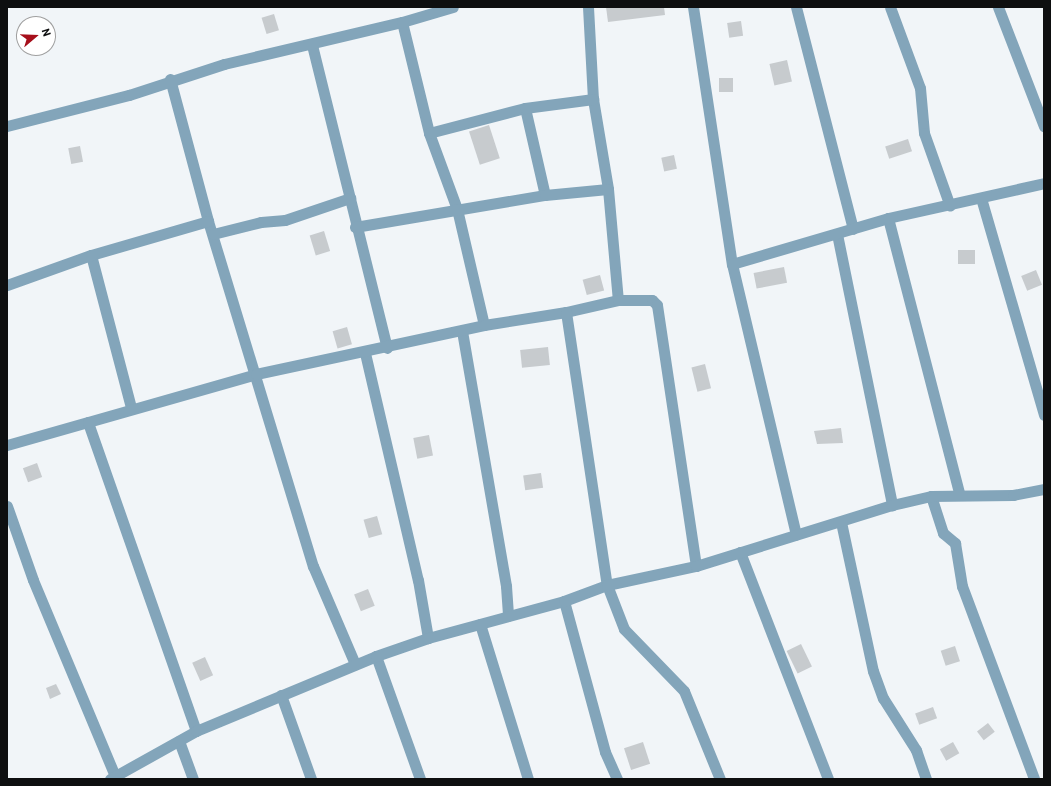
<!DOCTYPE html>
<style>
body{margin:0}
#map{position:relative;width:1051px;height:786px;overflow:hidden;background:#f1f5f8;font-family:Barlow,sans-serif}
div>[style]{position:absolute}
.building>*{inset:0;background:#c7cbce;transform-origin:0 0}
.minor>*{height:11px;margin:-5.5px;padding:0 5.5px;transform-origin:5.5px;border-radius:5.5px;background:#83a5ba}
span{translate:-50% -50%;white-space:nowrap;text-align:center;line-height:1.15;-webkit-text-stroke:3px #fff;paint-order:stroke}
.frame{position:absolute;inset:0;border:8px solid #0e0f10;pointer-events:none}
.north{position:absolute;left:16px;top:16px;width:40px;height:40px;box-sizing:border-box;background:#fff;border:1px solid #9f9f9f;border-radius:50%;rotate:71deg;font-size:11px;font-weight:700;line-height:16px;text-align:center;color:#0e0f10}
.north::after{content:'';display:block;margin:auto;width:14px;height:18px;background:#a60f1b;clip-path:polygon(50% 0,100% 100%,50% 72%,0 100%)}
</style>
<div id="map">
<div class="building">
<div style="clip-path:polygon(606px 7px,664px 7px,665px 15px,608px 22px)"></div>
<div style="left:274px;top:14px;width:17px;height:13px;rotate:73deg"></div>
<div style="left:741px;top:21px;width:15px;height:14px;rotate:82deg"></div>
<div style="left:787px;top:60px;width:22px;height:18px;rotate:77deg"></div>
<div style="left:733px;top:78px;width:14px;height:14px;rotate:90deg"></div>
<div style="left:489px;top:125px;width:35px;height:21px;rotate:72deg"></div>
<div style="left:908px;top:139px;width:13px;height:24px;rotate:72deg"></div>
<div style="left:80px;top:146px;width:16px;height:12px;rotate:79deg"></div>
<div style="left:674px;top:155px;width:14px;height:13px;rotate:78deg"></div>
<div style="left:324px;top:231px;width:21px;height:15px;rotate:73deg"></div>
<div style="left:975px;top:250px;width:14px;height:17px;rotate:90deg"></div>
<div style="left:784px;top:267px;width:16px;height:31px;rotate:79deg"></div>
<div style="left:1036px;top:270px;width:16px;height:16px;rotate:68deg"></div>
<div style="left:600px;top:275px;width:16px;height:18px;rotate:75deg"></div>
<div style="left:347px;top:327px;width:18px;height:15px;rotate:74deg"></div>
<div style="left:548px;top:347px;width:18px;height:28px;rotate:84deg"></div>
<div style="left:705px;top:364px;width:25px;height:14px;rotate:76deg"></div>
<div style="clip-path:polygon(841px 428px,843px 443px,817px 444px,814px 431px)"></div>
<div style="left:429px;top:435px;width:21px;height:16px;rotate:79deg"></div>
<div style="left:37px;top:463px;width:15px;height:15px;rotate:70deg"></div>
<div style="left:541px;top:473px;width:15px;height:18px;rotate:82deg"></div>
<div style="left:377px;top:516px;width:19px;height:14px;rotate:74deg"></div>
<div style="left:368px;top:589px;width:18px;height:15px;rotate:68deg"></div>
<div style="left:801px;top:644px;width:25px;height:16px;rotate:64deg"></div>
<div style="left:955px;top:646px;width:16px;height:15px;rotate:72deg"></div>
<div style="left:205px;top:657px;width:20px;height:14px;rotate:66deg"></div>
<div style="clip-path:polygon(56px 684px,61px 694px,50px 699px,46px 688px)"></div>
<div style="left:933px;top:707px;width:12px;height:19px;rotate:70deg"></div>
<div style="left:988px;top:723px;width:11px;height:14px;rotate:52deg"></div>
<div style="left:643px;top:742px;width:23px;height:20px;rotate:72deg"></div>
<div style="left:953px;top:742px;width:13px;height:15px;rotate:61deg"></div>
</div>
<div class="minor">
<div style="left:588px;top:7px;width:92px;rotate:86.9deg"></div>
<div style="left:593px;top:99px;width:91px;rotate:80.5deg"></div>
<div style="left:608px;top:189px;width:111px;rotate:84.9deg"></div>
<div style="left:693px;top:7px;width:260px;rotate:81.4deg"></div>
<div style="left:732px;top:264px;width:278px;rotate:76.7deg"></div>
<div style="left:796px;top:7px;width:229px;rotate:75.6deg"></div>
<div style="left:890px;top:7px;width:86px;rotate:69.7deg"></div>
<div style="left:920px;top:88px;width:45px;rotate:84.9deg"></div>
<div style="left:924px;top:133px;width:77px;rotate:70.4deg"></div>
<div style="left:998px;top:7px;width:128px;rotate:68.9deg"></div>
<div style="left:402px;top:22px;width:114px;rotate:76.3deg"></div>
<div style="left:429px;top:133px;width:81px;rotate:69.8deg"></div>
<div style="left:457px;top:209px;width:119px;rotate:76.9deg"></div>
<div style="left:312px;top:45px;width:312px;rotate:76.1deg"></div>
<div style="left:170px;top:79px;width:147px;rotate:75deg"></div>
<div style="left:208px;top:221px;width:361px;rotate:73.1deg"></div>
<div style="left:313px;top:566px;width:107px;rotate:66.8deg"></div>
<div style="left:525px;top:108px;width:89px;rotate:77.1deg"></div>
<div style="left:7px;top:126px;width:126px;rotate:-14.3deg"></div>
<div style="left:129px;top:95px;width:100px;rotate:-18.1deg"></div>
<div style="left:224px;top:64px;width:183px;rotate:-13.3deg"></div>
<div style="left:402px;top:22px;width:53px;rotate:-16.4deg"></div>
<div style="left:429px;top:133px;width:99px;rotate:-14.6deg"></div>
<div style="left:525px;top:108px;width:69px;rotate:-7.5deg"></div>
<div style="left:981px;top:198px;width:226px;rotate:73.8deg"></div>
<div style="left:888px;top:218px;width:284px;rotate:75.5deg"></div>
<div style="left:355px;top:227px;width:193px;rotate:-9.6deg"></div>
<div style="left:545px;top:195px;width:63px;rotate:-5.4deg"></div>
<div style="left:213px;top:234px;width:49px;rotate:-14deg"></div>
<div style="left:261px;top:222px;width:24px;rotate:-5deg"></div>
<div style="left:285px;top:220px;width:69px;rotate:-18.7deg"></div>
<div style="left:837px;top:234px;width:277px;rotate:78.5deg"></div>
<div style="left:91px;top:255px;width:158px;rotate:75.3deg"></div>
<div style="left:732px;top:264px;width:163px;rotate:-16.4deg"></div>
<div style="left:888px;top:218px;width:160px;rotate:-12.6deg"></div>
<div style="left:7px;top:285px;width:89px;rotate:-19.7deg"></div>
<div style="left:91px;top:255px;width:122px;rotate:-16.2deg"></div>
<div style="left:566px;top:312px;width:53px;rotate:-13deg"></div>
<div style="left:618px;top:300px;width:34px"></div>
<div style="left:652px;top:300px;width:7px;rotate:45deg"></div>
<div style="left:657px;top:305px;width:264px;rotate:81.5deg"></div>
<div style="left:462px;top:331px;width:259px;rotate:80.2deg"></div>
<div style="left:506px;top:586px;width:30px;rotate:86deg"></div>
<div style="left:365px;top:353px;width:233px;rotate:76.9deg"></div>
<div style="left:418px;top:580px;width:59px;rotate:80.2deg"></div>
<div style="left:7px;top:445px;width:84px;rotate:-15.9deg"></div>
<div style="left:931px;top:496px;width:39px;rotate:72deg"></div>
<div style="left:943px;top:533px;width:16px;rotate:40deg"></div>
<div style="left:955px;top:543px;width:44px;rotate:80.8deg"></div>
<div style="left:962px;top:586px;width:206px;rotate:69.5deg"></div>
<div style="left:7px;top:506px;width:78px;rotate:70.6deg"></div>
<div style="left:33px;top:580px;width:212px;rotate:67.3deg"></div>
<div style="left:841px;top:522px;width:152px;rotate:77.9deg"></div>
<div style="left:873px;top:671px;width:29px;rotate:70deg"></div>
<div style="left:883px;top:698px;width:62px;rotate:57.6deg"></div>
<div style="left:916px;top:750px;width:31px;rotate:71deg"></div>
<div style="left:740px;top:552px;width:243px;rotate:68.8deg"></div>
<div style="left:564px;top:601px;width:156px;rotate:74.8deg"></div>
<div style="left:605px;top:752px;width:30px;rotate:66deg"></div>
<div style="left:480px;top:624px;width:162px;rotate:72.8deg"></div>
<div style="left:376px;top:656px;width:131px;rotate:70.3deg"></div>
<div style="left:281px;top:695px;width:89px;rotate:70.3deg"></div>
<div style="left:196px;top:731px;width:327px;rotate:-109.3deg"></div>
<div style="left:88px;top:422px;width:175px;rotate:-15.9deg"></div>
<div style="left:256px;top:374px;width:233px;rotate:-12.1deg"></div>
<div style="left:484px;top:325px;width:83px;rotate:-9deg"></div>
<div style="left:566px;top:312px;width:276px;rotate:81.5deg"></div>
<div style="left:607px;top:585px;width:47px;rotate:68.9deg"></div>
<div style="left:624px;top:629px;width:86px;rotate:45.9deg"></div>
<div style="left:684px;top:691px;width:95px;rotate:67.8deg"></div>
<div style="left:179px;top:741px;width:40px;rotate:69.8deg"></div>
<div style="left:110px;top:779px;width:98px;rotate:-29.2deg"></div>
<div style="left:196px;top:731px;width:195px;rotate:-22.6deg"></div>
<div style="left:376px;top:656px;width:55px;rotate:-19.1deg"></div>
<div style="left:428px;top:638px;width:141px;rotate:-15.2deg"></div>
<div style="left:564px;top:601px;width:46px;rotate:-20.4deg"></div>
<div style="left:607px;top:585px;width:91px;rotate:-12.1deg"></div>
<div style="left:696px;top:566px;width:205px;rotate:-17.3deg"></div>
<div style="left:892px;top:505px;width:40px;rotate:-13deg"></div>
<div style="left:931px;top:496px;width:82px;rotate:-0.7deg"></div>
<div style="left:1013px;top:495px;width:32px;rotate:-11deg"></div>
</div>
<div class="frame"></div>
<div class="north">N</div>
</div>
